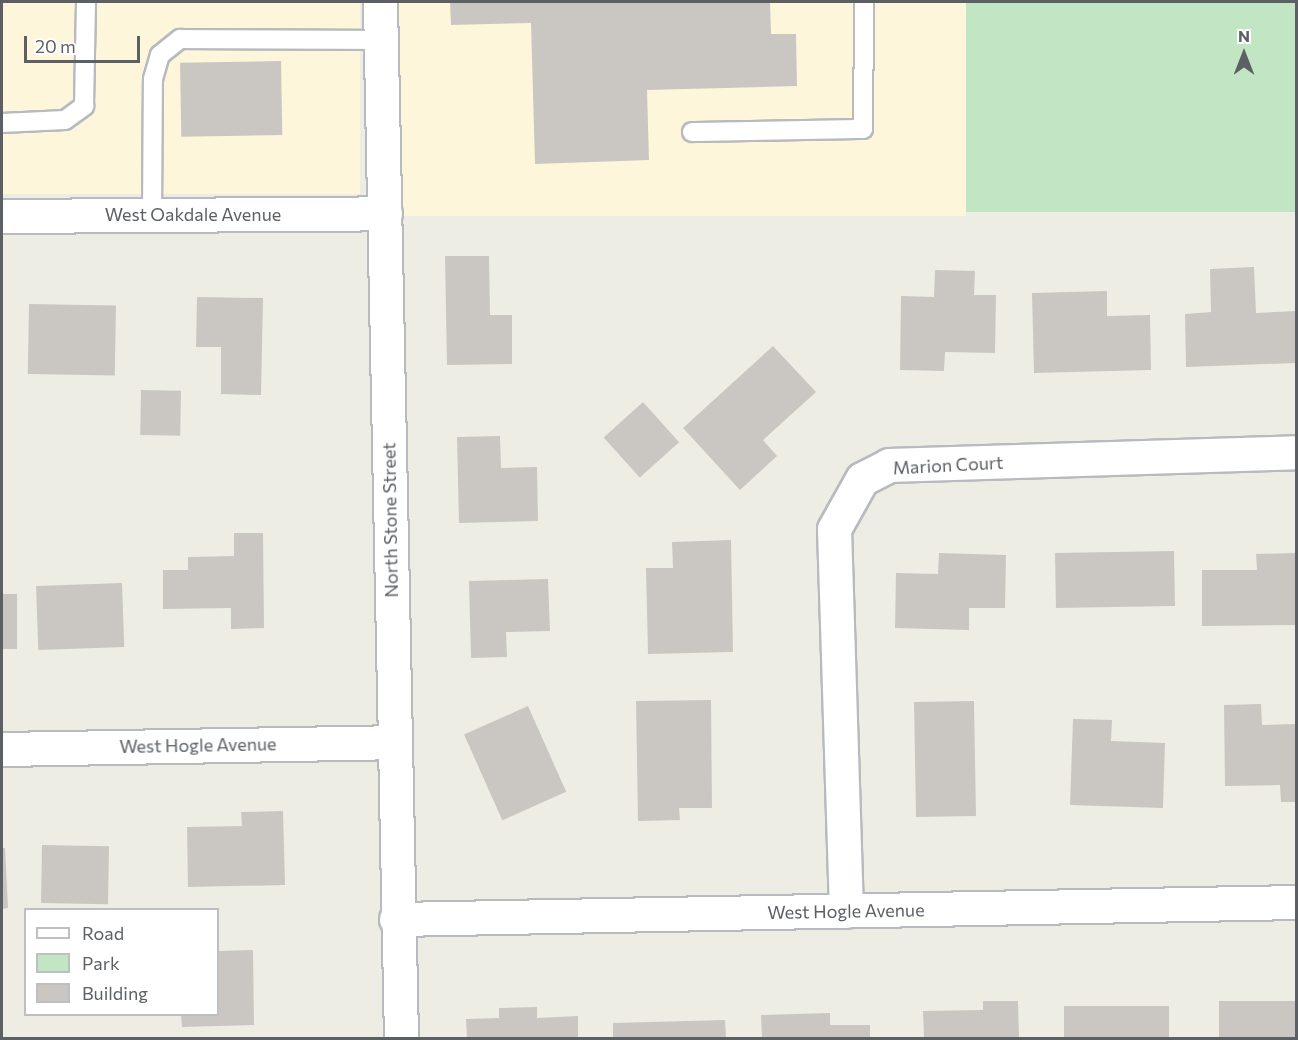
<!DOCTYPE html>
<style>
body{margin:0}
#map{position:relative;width:1298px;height:1040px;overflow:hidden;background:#eeede4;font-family:Commissioner,sans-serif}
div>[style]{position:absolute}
.commercial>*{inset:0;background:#fdf6db;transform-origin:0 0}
.green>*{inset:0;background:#c2e5c3;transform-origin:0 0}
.building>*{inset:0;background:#cac7c2;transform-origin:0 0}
.roads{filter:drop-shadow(2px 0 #b7babe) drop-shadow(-2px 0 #b7babe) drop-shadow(0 2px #b7babe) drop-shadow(0 -2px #b7babe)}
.lane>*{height:18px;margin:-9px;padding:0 9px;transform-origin:9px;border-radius:9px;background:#fff}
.street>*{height:33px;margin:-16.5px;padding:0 16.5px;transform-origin:16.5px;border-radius:16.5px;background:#fff}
.secondary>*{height:33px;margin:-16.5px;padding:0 16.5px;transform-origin:16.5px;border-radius:16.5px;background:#fff}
span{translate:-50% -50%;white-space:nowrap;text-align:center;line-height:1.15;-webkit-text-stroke:4.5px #fff;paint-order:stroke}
.street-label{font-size:18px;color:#5c6064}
.frame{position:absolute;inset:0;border:3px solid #5c6064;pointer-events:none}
.legend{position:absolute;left:24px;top:908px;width:195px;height:108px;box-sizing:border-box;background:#fff;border:2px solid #bebfc1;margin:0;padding:8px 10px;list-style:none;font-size:18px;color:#5c6064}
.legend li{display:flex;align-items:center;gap:12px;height:30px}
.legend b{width:30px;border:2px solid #bebfc1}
.north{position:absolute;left:1214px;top:24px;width:60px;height:60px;-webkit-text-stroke:4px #fff;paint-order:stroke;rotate:0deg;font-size:16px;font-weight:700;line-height:24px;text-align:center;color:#5c6064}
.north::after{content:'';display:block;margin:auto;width:21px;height:27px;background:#5c6064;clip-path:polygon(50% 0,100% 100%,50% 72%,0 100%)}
.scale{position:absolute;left:24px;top:36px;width:116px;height:27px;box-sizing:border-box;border:3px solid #5c6064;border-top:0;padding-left:8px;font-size:18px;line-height:21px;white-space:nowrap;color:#5c6064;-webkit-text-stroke:4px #fff;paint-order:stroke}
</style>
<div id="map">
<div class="commercial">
<div style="left:2px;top:2px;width:358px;height:192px"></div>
<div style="left:399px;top:2px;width:567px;height:214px"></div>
</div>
<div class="green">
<div style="left:966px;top:2px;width:330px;height:210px"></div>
</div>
<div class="building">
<div style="clip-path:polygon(450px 2px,770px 2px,771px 34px,796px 34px,797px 86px,647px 90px,649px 160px,535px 164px,531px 23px,451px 25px)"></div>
<div style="left:281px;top:61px;width:74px;height:101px;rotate:89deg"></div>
<div style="clip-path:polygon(445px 256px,489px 256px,490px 315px,512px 315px,512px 364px,447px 365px)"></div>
<div style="clip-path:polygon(1254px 267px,1256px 313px,1296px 311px,1296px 363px,1186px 367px,1185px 314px,1211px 312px,1210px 269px)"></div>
<div style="clip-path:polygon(935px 270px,975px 271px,974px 295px,996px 295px,995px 353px,945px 352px,944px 371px,900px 370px,901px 296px,934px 297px)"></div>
<div style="clip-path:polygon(1107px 291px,1107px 316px,1150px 315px,1151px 370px,1034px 373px,1032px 293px)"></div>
<div style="clip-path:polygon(197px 297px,263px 298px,261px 395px,221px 394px,221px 347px,196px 347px)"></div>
<div style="left:29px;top:304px;width:87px;height:70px;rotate:1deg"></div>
<div style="clip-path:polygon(773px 346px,816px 392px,763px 440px,777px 456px,740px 490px,683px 428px)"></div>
<div style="left:141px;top:390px;width:40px;height:45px;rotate:1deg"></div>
<div style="left:643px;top:402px;width:54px;height:53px;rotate:48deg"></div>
<div style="clip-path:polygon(500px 436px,501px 468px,537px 467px,538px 521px,459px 523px,457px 437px)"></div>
<div style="clip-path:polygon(234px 533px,263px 533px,264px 628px,231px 629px,231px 608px,163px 609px,163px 570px,188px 570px,188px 557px,234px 556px)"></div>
<div style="clip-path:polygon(731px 540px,733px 652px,648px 654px,646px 568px,673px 568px,672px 542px)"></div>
<div style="left:1174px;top:551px;width:55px;height:119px;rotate:89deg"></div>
<div style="clip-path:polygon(939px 553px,1006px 555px,1005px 608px,969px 608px,969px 630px,895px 628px,896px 573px,938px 574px)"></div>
<div style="clip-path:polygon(1296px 553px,1296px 625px,1202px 626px,1202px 570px,1257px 570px,1256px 554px)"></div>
<div style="clip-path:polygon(548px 579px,550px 631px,506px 632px,507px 657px,471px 658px,469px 581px)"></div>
<div style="left:122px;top:583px;width:64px;height:86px;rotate:88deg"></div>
<div style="left:2px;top:594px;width:15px;height:55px"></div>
<div style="clip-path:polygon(711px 700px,712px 808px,679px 808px,680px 820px,638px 821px,636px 701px)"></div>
<div style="left:974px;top:701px;width:115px;height:60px;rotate:89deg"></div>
<div style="clip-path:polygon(1261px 704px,1262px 725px,1296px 724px,1296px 802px,1281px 802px,1280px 785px,1225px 786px,1224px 705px)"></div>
<div style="left:528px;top:706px;width:94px;height:70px;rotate:66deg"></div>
<div style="clip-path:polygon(1073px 719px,1112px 720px,1111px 741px,1165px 743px,1163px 808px,1070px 805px)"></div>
<div style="clip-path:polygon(283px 811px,285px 885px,188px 887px,187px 827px,242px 826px,241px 812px)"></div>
<div style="left:42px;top:845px;width:67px;height:58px;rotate:1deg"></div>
<div style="clip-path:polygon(2px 848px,5px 848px,8px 908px,2px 909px)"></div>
<div style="clip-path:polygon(253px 950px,254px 1025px,182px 1027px,181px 1014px,218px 1014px,218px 951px)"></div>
<div style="clip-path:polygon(983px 1001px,1018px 1001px,1019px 1038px,924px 1038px,923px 1011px,983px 1010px)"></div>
<div style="left:1296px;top:1001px;width:37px;height:77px;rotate:90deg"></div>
<div style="left:1064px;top:1006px;width:105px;height:32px"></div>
<div style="clip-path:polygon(537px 1007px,537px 1018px,578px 1016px,578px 1038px,467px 1038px,466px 1019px,499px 1018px,499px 1008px)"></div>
<div style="clip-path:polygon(830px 1013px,830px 1025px,870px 1025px,870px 1038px,762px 1038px,761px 1015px)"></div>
<div style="clip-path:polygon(725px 1020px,726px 1038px,613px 1038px,613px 1023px)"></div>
</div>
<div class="roads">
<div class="lane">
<div style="left:2px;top:123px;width:63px;rotate:-2.7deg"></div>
<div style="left:65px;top:120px;width:24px;rotate:-36deg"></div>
<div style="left:84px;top:106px;width:104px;rotate:-88.9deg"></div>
<div style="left:692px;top:132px;width:171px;rotate:-1deg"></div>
<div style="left:863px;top:129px;width:127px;rotate:-89.5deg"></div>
<div style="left:152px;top:214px;width:135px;rotate:-89.6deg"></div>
<div style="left:153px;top:79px;width:25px;rotate:-74deg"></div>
<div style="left:160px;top:55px;width:26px;rotate:-39deg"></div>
<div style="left:180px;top:39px;width:201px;rotate:0.3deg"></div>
</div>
<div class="street">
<div style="left:2px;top:216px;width:383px;rotate:-0.4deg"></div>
<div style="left:2px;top:749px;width:392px;rotate:-1deg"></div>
<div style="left:846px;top:911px;width:382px;rotate:-91.8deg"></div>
<div style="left:834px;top:529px;width:57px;rotate:-60.8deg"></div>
<div style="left:862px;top:479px;width:30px;rotate:-27deg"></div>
<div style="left:889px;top:465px;width:407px;rotate:-1.8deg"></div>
<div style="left:396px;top:919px;width:900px;rotate:-1.08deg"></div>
</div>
<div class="secondary">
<div style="left:380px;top:2px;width:1036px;rotate:88.84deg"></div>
</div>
</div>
<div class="street-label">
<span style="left:193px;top:214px">West Oakdale Avenue</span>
<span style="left:948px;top:465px;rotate:-3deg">Marion Court</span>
<span style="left:390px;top:520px;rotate:-91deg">North Stone Street</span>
<span style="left:198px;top:745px;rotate:-1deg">West Hogle Avenue</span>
<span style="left:846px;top:911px;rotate:-1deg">West Hogle Avenue</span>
</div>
<div class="frame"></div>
<ul class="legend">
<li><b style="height:8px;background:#fff"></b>Road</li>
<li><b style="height:16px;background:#c2e5c3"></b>Park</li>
<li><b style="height:16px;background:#cac7c2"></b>Building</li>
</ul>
<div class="north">N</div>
<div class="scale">20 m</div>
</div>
